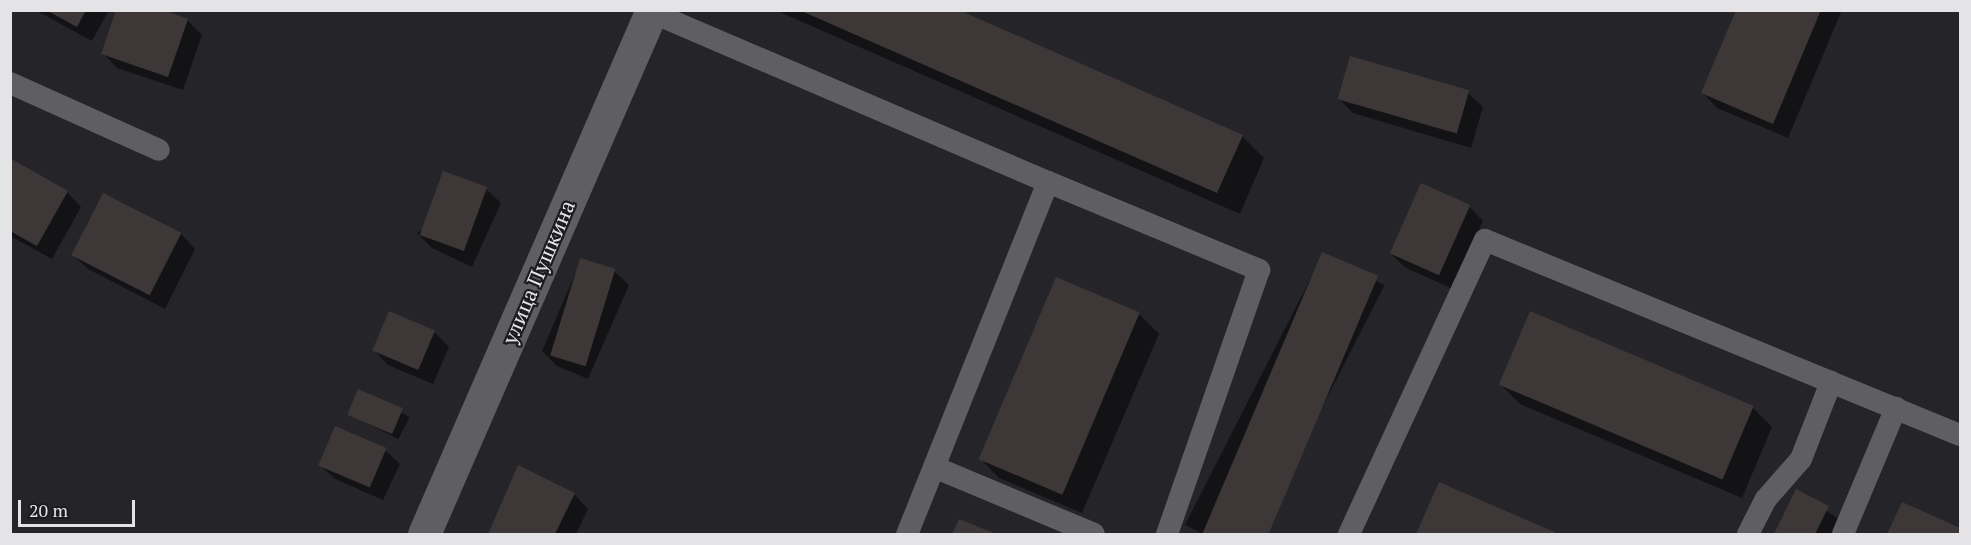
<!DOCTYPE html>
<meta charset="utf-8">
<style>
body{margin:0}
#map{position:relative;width:1971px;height:545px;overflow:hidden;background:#252428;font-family:"PT Serif",serif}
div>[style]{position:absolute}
.shadow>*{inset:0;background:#0007;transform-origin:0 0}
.building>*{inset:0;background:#3d3837;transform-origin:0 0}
.service>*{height:22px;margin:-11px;padding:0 11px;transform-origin:11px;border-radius:11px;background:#5f5e62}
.minor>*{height:33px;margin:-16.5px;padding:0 16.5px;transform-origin:16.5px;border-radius:16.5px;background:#5f5e62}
span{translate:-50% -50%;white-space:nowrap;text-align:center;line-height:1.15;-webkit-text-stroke:4.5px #1c1b1f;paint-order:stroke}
.street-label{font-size:21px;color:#e4e4e6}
.frame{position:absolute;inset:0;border:12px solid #e4e4e6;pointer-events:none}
.scale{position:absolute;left:18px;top:500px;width:117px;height:27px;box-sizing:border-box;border:3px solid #e4e4e6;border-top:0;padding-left:8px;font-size:18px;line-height:21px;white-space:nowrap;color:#e4e4e6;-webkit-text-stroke:4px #1c1b1f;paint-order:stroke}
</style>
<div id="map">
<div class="shadow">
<div style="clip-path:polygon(35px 10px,109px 10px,92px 41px)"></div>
<div style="clip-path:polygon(775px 10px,955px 10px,1242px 136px,1264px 158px,1240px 214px)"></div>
<div style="clip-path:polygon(1737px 10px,1842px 10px,1788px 138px,1717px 108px,1703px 93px)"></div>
<div style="clip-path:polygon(187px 20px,202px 35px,183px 90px,117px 68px,103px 53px)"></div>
<div style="clip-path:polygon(1468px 93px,1483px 107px,1471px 148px,1353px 113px,1338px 98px)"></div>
<div style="clip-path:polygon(10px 160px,67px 192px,81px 207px,52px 259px,10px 236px)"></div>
<div style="clip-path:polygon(486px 189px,501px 203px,472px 267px,432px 248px,417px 233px)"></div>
<div style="clip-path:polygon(103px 195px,181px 234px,195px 249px,165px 309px,88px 269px,73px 255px)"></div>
<div style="clip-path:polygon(1469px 206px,1483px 221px,1453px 289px,1406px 268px,1391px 254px)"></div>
<div style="left:1323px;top:254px;width:69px;height:304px;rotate:27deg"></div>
<div style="clip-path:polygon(581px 260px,614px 271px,629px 285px,588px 379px,557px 366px,542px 351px)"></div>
<div style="clip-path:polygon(1057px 279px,1139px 314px,1159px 334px,1082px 513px,999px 478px,980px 458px)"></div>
<div style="clip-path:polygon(434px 332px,449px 347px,433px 384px,388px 365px,374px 350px)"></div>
<div style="clip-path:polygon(1501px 385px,1753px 408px,1772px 427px,1742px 498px,1520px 404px)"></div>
<div style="left:359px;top:391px;width:57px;height:25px;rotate:27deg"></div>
<div style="clip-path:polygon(385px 450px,400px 464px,383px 500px,335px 479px,320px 465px)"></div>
<div style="clip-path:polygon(519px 467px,574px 494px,588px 509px,576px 534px,489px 534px)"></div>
<div style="clip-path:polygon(1440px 484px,1555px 534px,1418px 534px)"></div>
<div style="clip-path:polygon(1796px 491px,1843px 522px,1837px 534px,1775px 534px)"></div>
<div style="clip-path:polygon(1902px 504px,1960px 530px,1960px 534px,1888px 534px)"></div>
<div style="clip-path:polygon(960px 521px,993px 534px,954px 534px)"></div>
</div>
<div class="building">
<div style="clip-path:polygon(46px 10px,86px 10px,77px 27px)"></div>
<div style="clip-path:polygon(116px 10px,163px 10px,188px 19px,168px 77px,101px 54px)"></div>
<div style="clip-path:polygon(799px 10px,959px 10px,1243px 135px,1217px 193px)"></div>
<div style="clip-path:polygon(1736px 10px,1821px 10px,1773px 124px,1701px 93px)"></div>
<div style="left:1350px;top:56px;width:124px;height:45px;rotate:16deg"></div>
<div style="clip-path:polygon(10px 158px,68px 191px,37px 246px,10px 231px)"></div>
<div style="left:443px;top:171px;width:47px;height:68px;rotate:20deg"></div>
<div style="left:1421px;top:183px;width:54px;height:77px;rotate:24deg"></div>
<div style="left:103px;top:193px;width:88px;height:70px;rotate:27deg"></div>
<div style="left:1322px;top:252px;width:61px;height:306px;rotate:23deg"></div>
<div style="left:580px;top:258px;width:37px;height:102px;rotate:17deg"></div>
<div style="left:1056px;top:277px;width:91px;height:198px;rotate:23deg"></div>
<div style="left:389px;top:311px;width:50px;height:43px;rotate:23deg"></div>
<div style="left:1530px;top:311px;width:243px;height:80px;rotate:23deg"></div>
<div style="left:358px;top:389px;width:49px;height:28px;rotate:23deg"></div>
<div style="left:335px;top:426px;width:56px;height:43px;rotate:23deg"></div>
<div style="clip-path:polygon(518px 465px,575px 493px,555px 534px,488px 534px)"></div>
<div style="clip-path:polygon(1439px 482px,1559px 534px,1416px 534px)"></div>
<div style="clip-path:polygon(1796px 489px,1829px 506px,1815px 534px,1774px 534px)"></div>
<div style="clip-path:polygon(1902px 502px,1960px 528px,1960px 534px,1887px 534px)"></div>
<div style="clip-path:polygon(959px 519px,996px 534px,952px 534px)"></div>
</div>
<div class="service">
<div style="left:651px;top:12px;width:432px;rotate:23.2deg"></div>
<div style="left:1048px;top:182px;width:379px;rotate:111.8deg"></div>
<div style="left:10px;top:83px;width:163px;rotate:24.2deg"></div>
<div style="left:1048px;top:182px;width:229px;rotate:22.6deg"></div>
<div style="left:1259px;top:270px;width:280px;rotate:109.2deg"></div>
<div style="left:934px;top:467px;width:173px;rotate:22.7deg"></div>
<div style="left:1349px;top:534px;width:324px;rotate:-65.2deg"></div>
<div style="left:1485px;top:240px;width:513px;rotate:22.32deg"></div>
<div style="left:1748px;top:534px;width:39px;rotate:-63deg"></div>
<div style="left:1766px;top:499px;width:53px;rotate:-48.8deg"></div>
<div style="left:1801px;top:459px;width:83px;rotate:-68.7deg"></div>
<div style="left:1843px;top:534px;width:137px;rotate:-67.2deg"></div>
</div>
<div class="minor">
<div style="left:424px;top:534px;width:571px;rotate:-66.49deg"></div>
</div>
<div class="street-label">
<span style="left:538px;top:272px;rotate:-67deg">улица Пушкина</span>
</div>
<div class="frame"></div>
<div class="scale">20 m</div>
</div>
